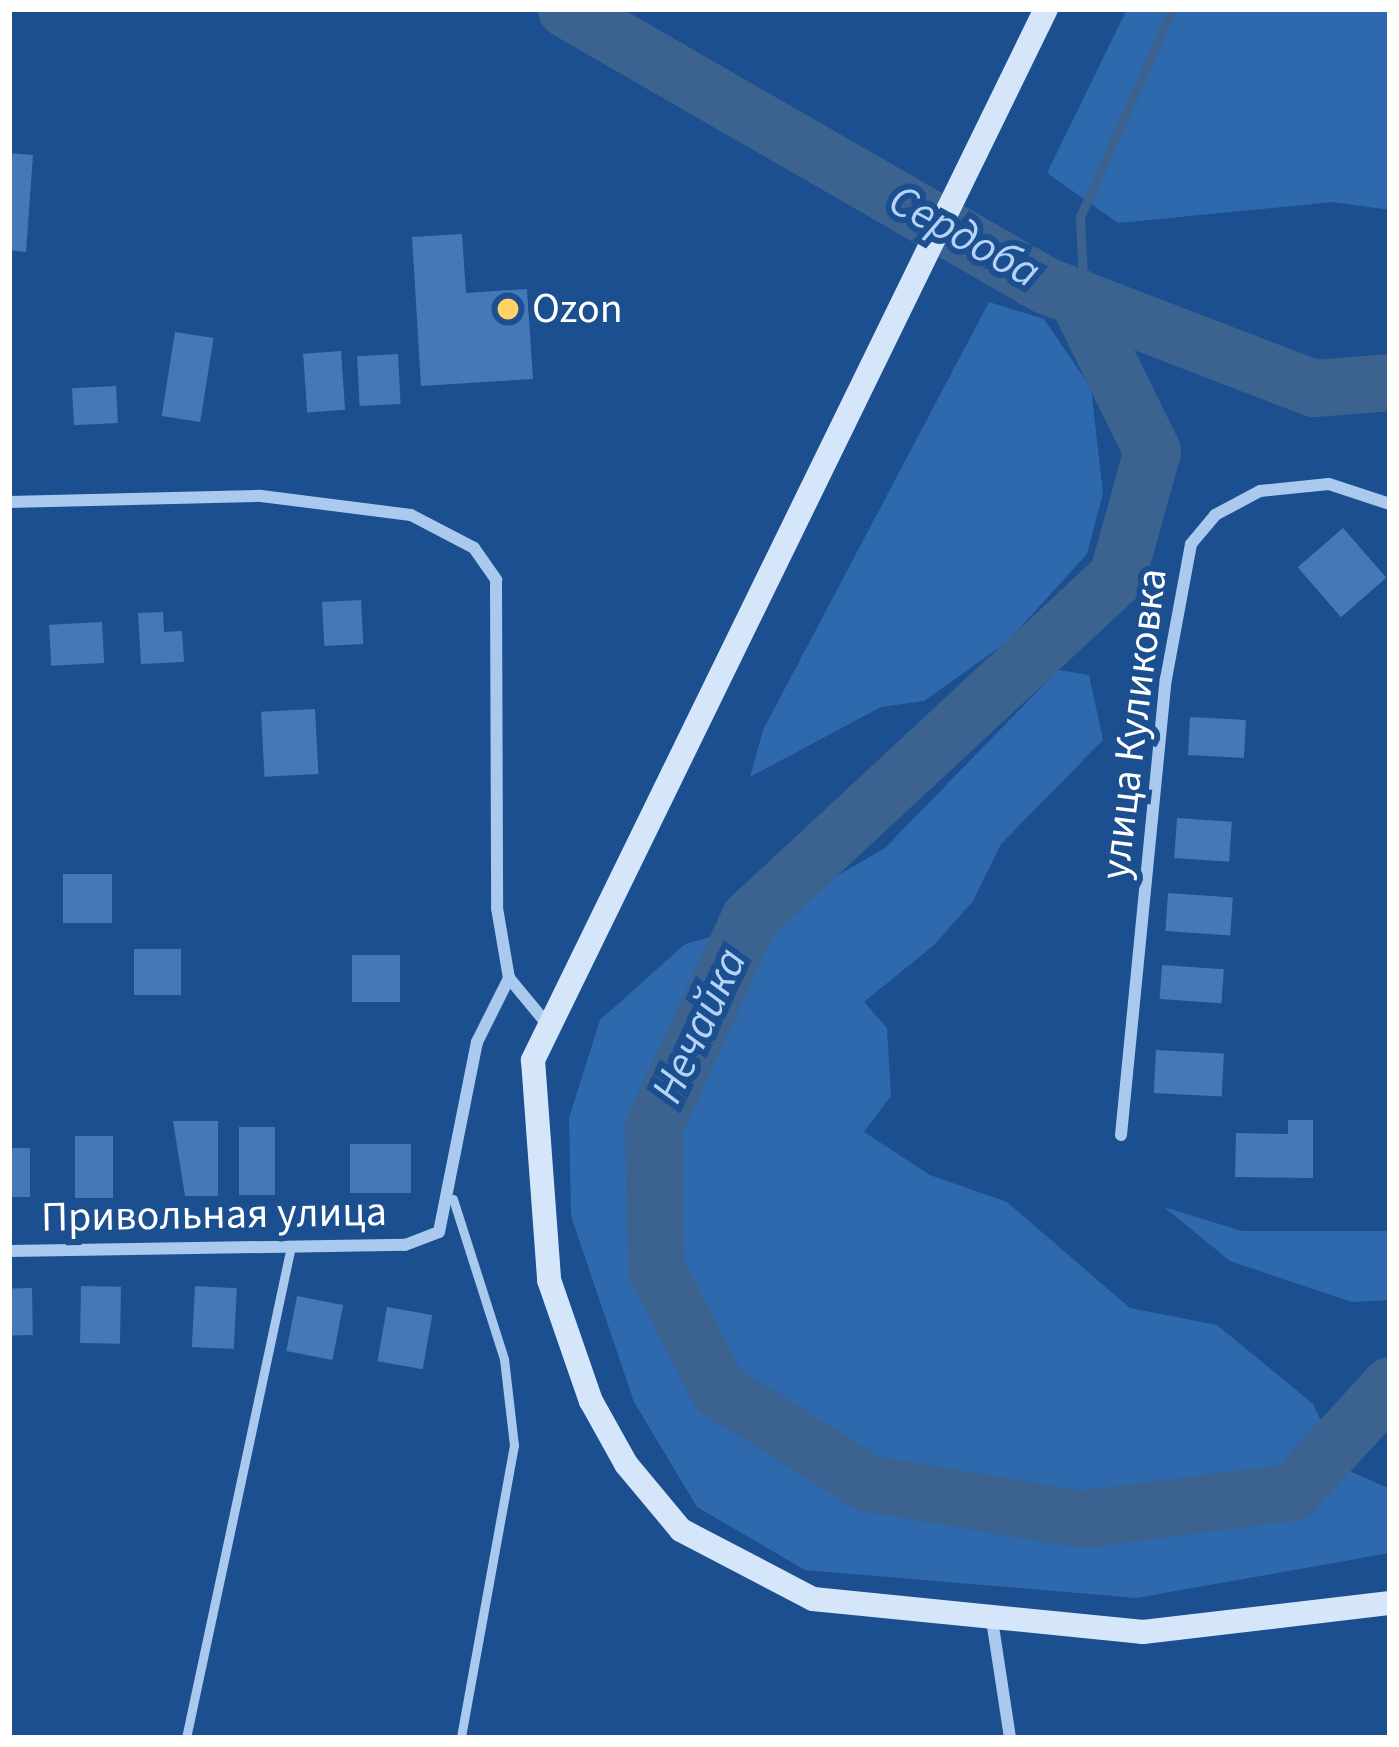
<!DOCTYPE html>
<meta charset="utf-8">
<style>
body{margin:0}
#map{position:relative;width:1399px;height:1747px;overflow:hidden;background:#1b4f8f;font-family:"Source Sans 3",sans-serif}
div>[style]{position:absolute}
.green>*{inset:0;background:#2e69ad}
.stream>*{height:9px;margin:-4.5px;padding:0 4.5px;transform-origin:4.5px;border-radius:4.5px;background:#3c6290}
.river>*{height:57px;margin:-28.5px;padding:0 28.5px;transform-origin:28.5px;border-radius:28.5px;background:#3c6290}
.building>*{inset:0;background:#4478b7;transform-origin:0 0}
.lane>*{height:9px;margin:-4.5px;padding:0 4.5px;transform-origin:4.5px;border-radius:4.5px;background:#a9c9ee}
.street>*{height:12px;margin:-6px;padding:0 6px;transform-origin:6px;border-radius:6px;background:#a9c9ee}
.secondary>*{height:24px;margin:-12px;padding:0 12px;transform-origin:12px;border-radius:12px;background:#d6e6fa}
.dots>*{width:33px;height:33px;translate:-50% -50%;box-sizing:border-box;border:6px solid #1b4f8f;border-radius:50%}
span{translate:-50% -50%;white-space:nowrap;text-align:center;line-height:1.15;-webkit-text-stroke:12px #1b4f8f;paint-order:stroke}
.poi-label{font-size:42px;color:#fff}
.left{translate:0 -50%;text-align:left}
.street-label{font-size:42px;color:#fff}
.water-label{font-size:45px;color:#b5d3f5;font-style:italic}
.frame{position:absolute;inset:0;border:12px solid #fff;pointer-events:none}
</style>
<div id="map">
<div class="green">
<div style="clip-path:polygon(1127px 9px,1390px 9px,1390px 210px,1333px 202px,1118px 223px,1047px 173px)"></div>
<div style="clip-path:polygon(989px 302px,1044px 319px,1091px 388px,1103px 493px,1087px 554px,1007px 642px,924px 701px,881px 707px,750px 777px,763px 730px)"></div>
<div style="clip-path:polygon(1058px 670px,1089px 675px,1103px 740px,1001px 844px,973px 901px,934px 945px,864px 1002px,887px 1028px,891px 1096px,864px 1132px,930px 1175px,1007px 1202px,1130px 1308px,1217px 1325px,1313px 1404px,1343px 1468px,1390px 1489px,1390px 1553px,1136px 1598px,805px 1570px,697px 1507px,634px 1402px,571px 1216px,569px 1118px,600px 1020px,685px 944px,797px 914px,828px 881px,885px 848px)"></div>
<div style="clip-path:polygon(1164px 1207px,1242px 1231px,1390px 1231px,1390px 1300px,1352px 1302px,1230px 1261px)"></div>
</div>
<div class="stream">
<div style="left:1084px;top:300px;width:83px;rotate:-92.8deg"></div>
<div style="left:1080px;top:217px;width:227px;rotate:-66.1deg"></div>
</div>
<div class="river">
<div style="left:566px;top:9px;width:553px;rotate:29.95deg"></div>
<div style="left:1045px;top:285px;width:288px;rotate:21deg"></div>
<div style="left:1314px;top:388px;width:76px;rotate:-4.5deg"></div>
<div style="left:1076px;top:296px;width:173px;rotate:63.9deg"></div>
<div style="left:1152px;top:451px;width:130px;rotate:105.6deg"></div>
<div style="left:1117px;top:576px;width:502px;rotate:137.1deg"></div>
<div style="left:749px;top:918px;width:231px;rotate:114.6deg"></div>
<div style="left:653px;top:1128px;width:140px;rotate:88.8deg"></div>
<div style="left:656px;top:1268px;width:136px;rotate:62.9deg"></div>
<div style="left:718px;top:1389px;width:177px;rotate:32.1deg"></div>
<div style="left:868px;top:1483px;width:216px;rotate:9.6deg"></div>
<div style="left:1081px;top:1519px;width:213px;rotate:-7.3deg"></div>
<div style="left:1292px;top:1492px;width:145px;rotate:-47.5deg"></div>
</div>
<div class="building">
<div style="clip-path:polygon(9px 153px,33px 155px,26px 252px,9px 250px)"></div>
<div style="clip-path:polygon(462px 234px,466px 293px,527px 289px,533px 379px,421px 386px,412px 237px)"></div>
<div style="left:175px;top:332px;width:39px;height:85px;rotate:9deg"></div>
<div style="left:341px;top:351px;width:59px;height:38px;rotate:86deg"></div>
<div style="left:398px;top:354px;width:50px;height:41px;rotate:87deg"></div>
<div style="left:116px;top:386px;width:37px;height:44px;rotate:87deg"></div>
<div style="left:1343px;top:528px;width:66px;height:60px;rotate:49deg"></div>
<div style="left:361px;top:600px;width:44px;height:39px;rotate:87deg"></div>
<div style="clip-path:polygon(163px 612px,164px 632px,182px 631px,184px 662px,141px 664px,138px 613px)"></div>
<div style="left:102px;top:622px;width:41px;height:53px;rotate:87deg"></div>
<div style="left:315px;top:709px;width:65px;height:54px;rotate:87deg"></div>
<div style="left:1190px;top:717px;width:56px;height:38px;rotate:3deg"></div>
<div style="left:1177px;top:818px;width:55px;height:40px;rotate:4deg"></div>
<div style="left:63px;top:874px;width:49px;height:49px"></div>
<div style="left:1168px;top:893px;width:65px;height:38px;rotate:4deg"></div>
<div style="left:134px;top:949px;width:47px;height:46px"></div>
<div style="left:352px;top:955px;width:48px;height:47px"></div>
<div style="left:1162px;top:965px;width:62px;height:34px;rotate:4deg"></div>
<div style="left:1156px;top:1050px;width:68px;height:43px;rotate:3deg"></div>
<div style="clip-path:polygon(1288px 1120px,1313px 1120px,1313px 1178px,1235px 1177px,1236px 1133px,1288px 1134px)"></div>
<div style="clip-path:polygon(173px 1121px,218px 1121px,218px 1196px,185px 1196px)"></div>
<div style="left:239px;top:1127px;width:36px;height:68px"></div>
<div style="left:75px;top:1136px;width:38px;height:62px"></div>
<div style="left:350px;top:1144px;width:61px;height:49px"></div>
<div style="left:9px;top:1148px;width:21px;height:49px"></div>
<div style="left:81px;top:1286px;width:40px;height:57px;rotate:1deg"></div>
<div style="left:195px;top:1286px;width:42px;height:61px;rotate:3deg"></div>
<div style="left:32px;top:1288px;width:47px;height:23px;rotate:89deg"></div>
<div style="left:297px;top:1296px;width:47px;height:56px;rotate:11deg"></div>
<div style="left:387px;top:1307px;width:46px;height:55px;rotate:10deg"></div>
</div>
<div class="lane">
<div style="left:453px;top:1199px;width:168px;rotate:72.3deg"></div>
<div style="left:504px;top:1359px;width:87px;rotate:83.4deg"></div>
<div style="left:514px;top:1445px;width:298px;rotate:100.3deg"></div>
<div style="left:186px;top:1738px;width:503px;rotate:-77.95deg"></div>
</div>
<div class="street">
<div style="left:9px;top:502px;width:252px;rotate:-1.4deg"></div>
<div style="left:261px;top:496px;width:151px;rotate:7.2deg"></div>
<div style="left:411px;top:515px;width:71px;rotate:27.6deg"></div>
<div style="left:474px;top:548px;width:39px;rotate:55deg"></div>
<div style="left:496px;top:580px;width:328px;rotate:89.8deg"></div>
<div style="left:497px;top:908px;width:71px;rotate:80.3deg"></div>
<div style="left:509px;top:978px;width:60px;rotate:50.4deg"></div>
<div style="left:1121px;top:1135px;width:458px;rotate:-84.4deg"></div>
<div style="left:1166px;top:679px;width:137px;rotate:-79.5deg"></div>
<div style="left:1191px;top:544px;width:38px;rotate:-50deg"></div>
<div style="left:1215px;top:515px;width:51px;rotate:-28.1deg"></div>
<div style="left:1260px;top:491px;width:69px;rotate:-5.8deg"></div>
<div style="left:1329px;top:484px;width:64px;rotate:18.2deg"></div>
<div style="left:9px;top:1251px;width:396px;rotate:-0.9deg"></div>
<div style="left:405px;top:1245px;width:36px;rotate:-21deg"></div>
<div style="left:439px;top:1232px;width:194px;rotate:-78.7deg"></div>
<div style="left:477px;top:1042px;width:72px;rotate:-63.4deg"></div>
<div style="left:992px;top:1620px;width:119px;rotate:81.3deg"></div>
</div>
<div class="secondary">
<div style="left:1046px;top:9px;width:1170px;rotate:116.02deg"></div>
<div style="left:533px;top:1060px;width:221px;rotate:85.8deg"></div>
<div style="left:549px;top:1280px;width:128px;rotate:70.9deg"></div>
<div style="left:591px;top:1401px;width:72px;rotate:60.9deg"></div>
<div style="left:626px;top:1464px;width:86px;rotate:50.2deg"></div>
<div style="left:681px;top:1530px;width:149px;rotate:27.6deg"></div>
<div style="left:813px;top:1599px;width:332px;rotate:5.7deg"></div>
<div style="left:1143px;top:1632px;width:249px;rotate:-6.7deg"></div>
</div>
<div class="dots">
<div style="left:508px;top:309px;background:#ffd166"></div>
</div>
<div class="poi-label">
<span class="left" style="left:532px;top:309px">Ozon</span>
</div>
<div class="street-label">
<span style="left:1134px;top:724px;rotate:-83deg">улица Куликовка</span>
<span style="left:214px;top:1215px;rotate:-1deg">Привольная улица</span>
</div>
<div class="water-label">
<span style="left:964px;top:237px;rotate:29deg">Сердоба</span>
<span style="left:700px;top:1026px;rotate:-65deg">Нечайка</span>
</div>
<div class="frame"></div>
</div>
